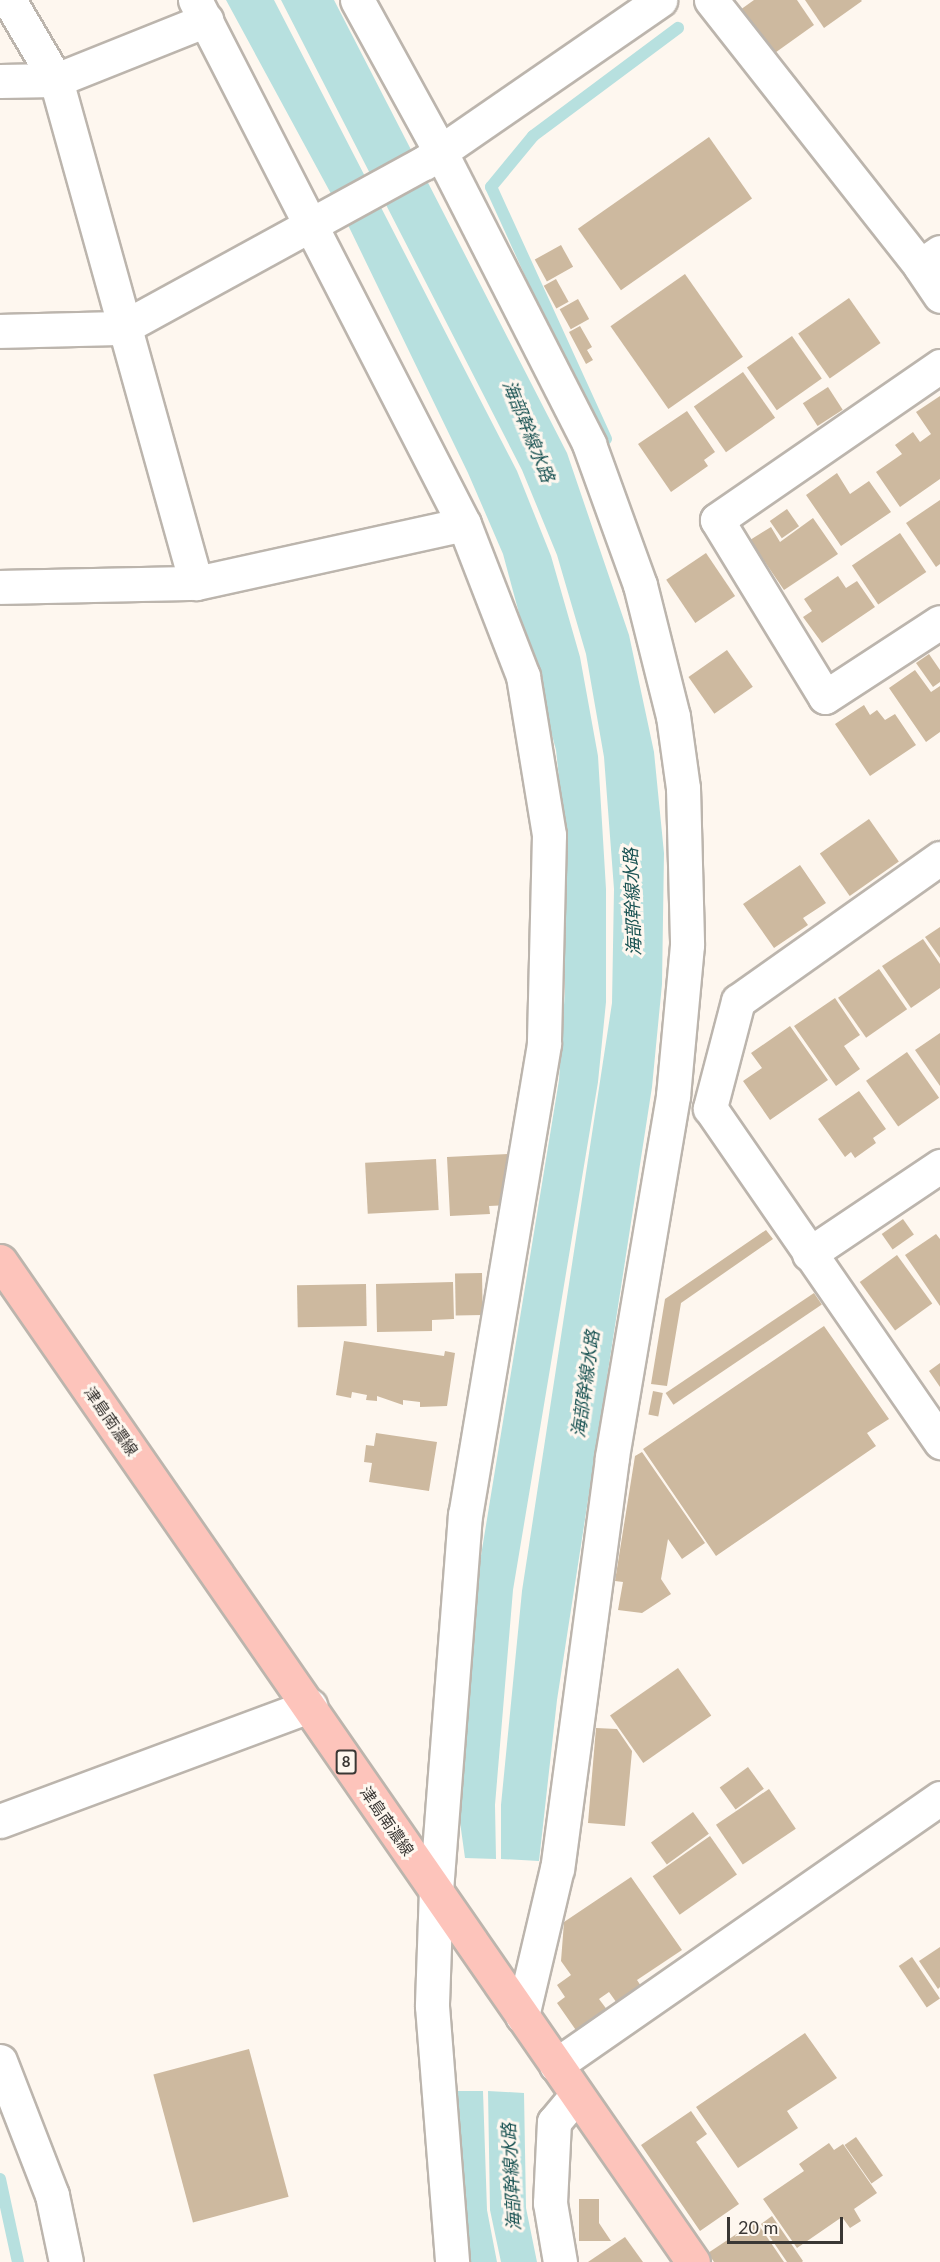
<!DOCTYPE html>
<meta charset="utf-8">
<style>
body{margin:0}
#map{position:relative;width:940px;height:2262px;overflow:hidden;background:#fef7ef;font-family:Lato,"Noto Sans JP",sans-serif}
div>[style]{position:absolute}
.water>*{inset:0;background:#b7e0df}
.stream>*{height:12px;margin:-6px;padding:0 6px;transform-origin:6px;border-radius:6px;background:#b7e0df}
.building>*{inset:0;background:#cdb99f;transform-origin:0 0}
.roads{filter:drop-shadow(2px 0 #bcb5ad) drop-shadow(-2px 0 #bcb5ad) drop-shadow(0 2px #bcb5ad) drop-shadow(0 -2px #bcb5ad)}
.minor>*{height:33px;margin:-16.5px;padding:0 16.5px;transform-origin:16.5px;border-radius:16.5px;background:#fff}
.primary>*{height:33px;margin:-16.5px;padding:0 16.5px;transform-origin:16.5px;border-radius:16.5px;background:#fdc4bb}
span{translate:-50% -50%;white-space:nowrap;text-align:center;line-height:1.15;-webkit-text-stroke:6px #fef7ef;paint-order:stroke}
.shield-label span{padding:2px 4px;background:#fef7ef;border:2px solid;border-radius:4px;-webkit-text-stroke-width:0}
.shield-label{font-size:15px;color:#3a3734;font-weight:700}
.street-label{font-size:16px;color:#3a3734}
.water-label{font-size:18px;color:#195252;font-style:italic}
.scale{position:absolute;left:727px;top:2217px;width:116px;height:27px;box-sizing:border-box;border:3px solid #3a3734;border-top:0;padding-left:8px;font-size:18px;line-height:21px;white-space:nowrap;color:#3a3734;-webkit-text-stroke:4px #fef7ef;paint-order:stroke}
</style>
<div id="map">
<div class="water">
<div style="clip-path:polygon(226px 0,274px 0,517px 471px,551px 556px,580px 657px,598px 756px,606px 889px,606px 1002px,598px 1082px,513px 1590px,495px 1805px,496px 1859px,465px 1858px,460px 1822px,467px 1641px,559px 1080px,565px 990px,564px 826px,556px 750px,503px 554px,468px 473px,348px 225px)"></div>
<div style="clip-path:polygon(281px 0,334px 0,567px 453px,629px 635px,654px 752px,664px 853px,662px 984px,652px 1087px,557px 1700px,539px 1861px,501px 1859px,501px 1805px,522px 1591px,612px 1003px,614px 889px,604px 757px,586px 654px,557px 555px,522px 470px)"></div>
<div style="clip-path:polygon(456px 2091px,483px 2091px,487px 2210px,497px 2262px,470px 2262px,460px 2210px)"></div>
<div style="clip-path:polygon(488px 2091px,524px 2093px,526px 2208px,537px 2262px,501px 2262px,490px 2210px)"></div>
</div>
<div class="stream">
<div style="left:606px;top:439px;width:277px;rotate:-114.5deg"></div>
<div style="left:491px;top:187px;width:66px;rotate:-50.5deg"></div>
<div style="left:533px;top:136px;width:181px;rotate:-36.7deg"></div>
<div style="left:0;top:2179px;width:85px;rotate:77.8deg"></div>
</div>
<div class="building">
<div style="clip-path:polygon(754px 0,797px 0,814px 25px,772px 55px,740px 10px)"></div>
<div style="clip-path:polygon(805px 0,861px 0,862px 1px,824px 28px)"></div>
<div style="left:709px;top:137px;width:75px;height:160px;rotate:55deg"></div>
<div style="left:561px;top:245px;width:25px;height:30px;rotate:61deg"></div>
<div style="left:685px;top:274px;width:101px;height:91px;rotate:55deg"></div>
<div style="left:556px;top:279px;width:26px;height:14px;rotate:61deg"></div>
<div style="left:849px;top:298px;width:55px;height:62px;rotate:55deg"></div>
<div style="left:578px;top:299px;width:23px;height:21px;rotate:61deg"></div>
<div style="clip-path:polygon(580px 326px,592px 347px,587px 350px,593px 360px,586px 364px,569px 332px)"></div>
<div style="left:792px;top:336px;width:52px;height:55px;rotate:55deg"></div>
<div style="left:743px;top:372px;width:56px;height:60px;rotate:55deg"></div>
<div style="left:828px;top:387px;width:27px;height:30px;rotate:57deg"></div>
<div style="clip-path:polygon(940px 396px,940px 479px,900px 507px,876px 472px,902px 454px,895px 445px,913px 432px,920px 442px,931px 434px,916px 412px)"></div>
<div style="clip-path:polygon(687px 411px,715px 452px,704px 460px,708px 466px,671px 492px,638px 444px)"></div>
<div style="clip-path:polygon(837px 473px,850px 494px,869px 481px,891px 512px,841px 546px,806px 495px)"></div>
<div style="clip-path:polygon(940px 500px,940px 564px,936px 567px,906px 523px)"></div>
<div style="left:787px;top:509px;width:21px;height:21px;rotate:55deg"></div>
<div style="clip-path:polygon(813px 518px,838px 554px,784px 590px,750px 540px,771px 527px,780px 542px)"></div>
<div style="left:900px;top:533px;width:47px;height:58px;rotate:56deg"></div>
<div style="left:706px;top:553px;width:52px;height:48px;rotate:56deg"></div>
<div style="clip-path:polygon(838px 576px,846px 588px,857px 581px,875px 607px,822px 643px,803px 617px,812px 611px,804px 599px)"></div>
<div style="left:727px;top:650px;width:45px;height:47px;rotate:55deg"></div>
<div style="clip-path:polygon(929px 654px,940px 670px,940px 682px,933px 687px,916px 663px)"></div>
<div style="clip-path:polygon(915px 670px,931px 692px,940px 686px,940px 732px,926px 742px,889px 688px)"></div>
<div style="clip-path:polygon(864px 705px,870px 715px,877px 710px,885px 720px,895px 714px,916px 745px,870px 776px,835px 724px)"></div>
<div style="left:869px;top:819px;width:52px;height:60px;rotate:55deg"></div>
<div style="clip-path:polygon(800px 865px,826px 903px,803px 918px,808px 925px,774px 948px,743px 904px)"></div>
<div style="clip-path:polygon(940px 927px,940px 958px,925px 937px)"></div>
<div style="clip-path:polygon(923px 939px,940px 964px,940px 988px,911px 1008px,882px 966px)"></div>
<div style="left:879px;top:969px;width:49px;height:50px;rotate:55deg"></div>
<div style="clip-path:polygon(835px 998px,860px 1035px,844px 1046px,860px 1069px,836px 1086px,794px 1026px)"></div>
<div style="clip-path:polygon(790px 1026px,828px 1080px,770px 1120px,743px 1081px,762px 1068px,751px 1053px)"></div>
<div style="clip-path:polygon(940px 1033px,940px 1086px,915px 1050px)"></div>
<div style="left:907px;top:1052px;width:56px;height:50px;rotate:55deg"></div>
<div style="clip-path:polygon(859px 1091px,886px 1129px,873px 1138px,876px 1143px,855px 1158px,851px 1152px,845px 1157px,818px 1119px)"></div>
<div style="clip-path:polygon(508px 1154px,510px 1205px,489px 1206px,490px 1214px,450px 1216px,447px 1157px)"></div>
<div style="left:436px;top:1159px;width:51px;height:71px;rotate:87deg"></div>
<div style="left:903px;top:1219px;width:19px;height:26px;rotate:55deg"></div>
<div style="clip-path:polygon(766px 1230px,773px 1239px,681px 1303px,667px 1386px,651px 1384px,665px 1299px)"></div>
<div style="clip-path:polygon(936px 1234px,940px 1239px,940px 1306px,905px 1255px)"></div>
<div style="left:897px;top:1255px;width:60px;height:46px;rotate:54deg"></div>
<div style="left:482px;top:1273px;width:42px;height:27px;rotate:89deg"></div>
<div style="clip-path:polygon(453px 1282px,454px 1319px,432px 1320px,432px 1331px,377px 1332px,376px 1284px)"></div>
<div style="left:366px;top:1284px;width:42px;height:69px;rotate:89deg"></div>
<div style="left:814px;top:1293px;width:14px;height:179px;rotate:56deg"></div>
<div style="clip-path:polygon(824px 1326px,889px 1419px,867px 1433px,876px 1446px,716px 1556px,643px 1449px)"></div>
<div style="clip-path:polygon(344px 1341px,444px 1356px,445px 1351px,455px 1353px,447px 1406px,420px 1407px,420px 1402px,403px 1400px,403px 1405px,377px 1396px,377px 1401px,366px 1400px,367px 1395px,352px 1392px,351px 1398px,336px 1395px)"></div>
<div style="clip-path:polygon(940px 1363px,940px 1387px,929px 1371px)"></div>
<div style="left:653px;top:1391px;width:10px;height:24px;rotate:11deg"></div>
<div style="clip-path:polygon(376px 1433px,437px 1442px,429px 1491px,369px 1482px,372px 1463px,364px 1462px,366px 1445px,374px 1446px)"></div>
<div style="clip-path:polygon(642px 1452px,705px 1543px,682px 1559px,668px 1539px,661px 1579px,671px 1594px,642px 1613px,618px 1610px,623px 1582px,615px 1581px,635px 1456px)"></div>
<div style="left:678px;top:1668px;width:58px;height:83px;rotate:55deg"></div>
<div style="clip-path:polygon(596px 1728px,617px 1729px,632px 1751px,625px 1826px,588px 1823px)"></div>
<div style="left:748px;top:1767px;width:27px;height:35px;rotate:54deg"></div>
<div style="left:769px;top:1789px;width:48px;height:64px;rotate:56deg"></div>
<div style="left:693px;top:1812px;width:27px;height:52px;rotate:54deg"></div>
<div style="left:710px;top:1836px;width:47px;height:70px;rotate:55deg"></div>
<div style="clip-path:polygon(631px 1877px,682px 1950px,637px 1980px,643px 1989px,619px 2006px,609px 1992px,599px 1999px,611px 2015px,580px 2036px,557px 2003px,565px 1997px,557px 1985px,571px 1975px,561px 1961px,564px 1922px)"></div>
<div style="clip-path:polygon(940px 1947px,940px 1987px,938px 1989px,919px 1961px)"></div>
<div style="left:912px;top:1957px;width:50px;height:16px;rotate:56deg"></div>
<div style="clip-path:polygon(805px 2033px,837px 2078px,787px 2111px,798px 2128px,738px 2168px,696px 2107px)"></div>
<div style="left:249px;top:2049px;width:153px;height:99px;rotate:75deg"></div>
<div style="clip-path:polygon(691px 2111px,707px 2134px,696px 2142px,739px 2204px,700px 2231px,641px 2145px)"></div>
<div style="left:856px;top:2137px;width:47px;height:14px;rotate:55deg"></div>
<div style="clip-path:polygon(829px 2143px,834px 2150px,843px 2144px,877px 2193px,854px 2209px,861px 2221px,850px 2228px,842px 2217px,797px 2248px,763px 2199px,804px 2171px,799px 2164px)"></div>
<div style="clip-path:polygon(579px 2199px,599px 2199px,599px 2223px,611px 2241px,579px 2241px)"></div>
<div style="clip-path:polygon(772px 2216px,803px 2261px,802px 2262px,787px 2262px,761px 2224px)"></div>
<div style="clip-path:polygon(756px 2221px,784px 2262px,714px 2262px,708px 2253px)"></div>
<div style="clip-path:polygon(625px 2237px,643px 2262px,588px 2262px)"></div>
</div>
<div class="roads">
<div class="minor">
<div style="left:9px;top:0;width:93px;rotate:59.6deg"></div>
<div style="left:56px;top:80px;width:522px;rotate:74.45deg"></div>
<div style="left:195px;top:0;width:589px;rotate:62.83deg"></div>
<div style="left:464px;top:524px;width:163px;rotate:68.8deg"></div>
<div style="left:523px;top:676px;width:161px;rotate:80.7deg"></div>
<div style="left:549px;top:835px;width:209px;rotate:91.4deg"></div>
<div style="left:544px;top:1044px;width:477px;rotate:99.5deg"></div>
<div style="left:465px;top:1514px;width:376px;rotate:94.4deg"></div>
<div style="left:436px;top:1889px;width:117px;rotate:92deg"></div>
<div style="left:432px;top:2006px;width:257px;rotate:85.5deg"></div>
<div style="left:357px;top:0;width:172px;rotate:61.2deg"></div>
<div style="left:440px;top:151px;width:329px;rotate:63deg"></div>
<div style="left:589px;top:444px;width:150px;rotate:70.1deg"></div>
<div style="left:640px;top:585px;width:135px;rotate:75.9deg"></div>
<div style="left:673px;top:716px;width:73px;rotate:82.1deg"></div>
<div style="left:683px;top:788px;width:157px;rotate:88.5deg"></div>
<div style="left:687px;top:945px;width:152px;rotate:95.3deg"></div>
<div style="left:673px;top:1096px;width:367px;rotate:99.6deg"></div>
<div style="left:612px;top:1458px;width:414px;rotate:97.6deg"></div>
<div style="left:557px;top:1868px;width:152px;rotate:103.3deg"></div>
<div style="left:711px;top:0;width:338px;rotate:51.8deg"></div>
<div style="left:0;top:81px;width:56px;rotate:-1deg"></div>
<div style="left:56px;top:80px;width:162px;rotate:-21.8deg"></div>
<div style="left:940px;top:252px;width:24px;rotate:145deg"></div>
<div style="left:920px;top:266px;width:36px;rotate:56deg"></div>
<div style="left:0;top:331px;width:122px;rotate:-1.4deg"></div>
<div style="left:122px;top:328px;width:344px;rotate:-28.7deg"></div>
<div style="left:424px;top:163px;width:287px;rotate:-34.6deg"></div>
<div style="left:940px;top:366px;width:271px;rotate:145.4deg"></div>
<div style="left:717px;top:520px;width:207px;rotate:58.6deg"></div>
<div style="left:825px;top:697px;width:137px;rotate:-33.1deg"></div>
<div style="left:0;top:587px;width:196px;rotate:-1.2deg"></div>
<div style="left:196px;top:583px;width:274px;rotate:-12.4deg"></div>
<div style="left:940px;top:858px;width:247px;rotate:144.7deg"></div>
<div style="left:738px;top:1001px;width:111px;rotate:104.7deg"></div>
<div style="left:710px;top:1108px;width:406px;rotate:55.4deg"></div>
<div style="left:809px;top:1254px;width:158px;rotate:-33.9deg"></div>
<div style="left:0;top:1821px;width:331px;rotate:-20.4deg"></div>
<div style="left:0;top:2061px;width:144px;rotate:68.8deg"></div>
<div style="left:52px;top:2195px;width:68px;rotate:78.2deg"></div>
<div style="left:556px;top:2065px;width:468px;rotate:-34.8deg"></div>
<div style="left:560px;top:2262px;width:60px;rotate:-99.6deg"></div>
<div style="left:550px;top:2203px;width:81px;rotate:-87.2deg"></div>
<div style="left:554px;top:2122px;width:35px;rotate:-50deg"></div>
</div>
<div class="primary">
<div style="left:0;top:1261px;width:1217px;rotate:55.3deg"></div>
</div>
</div>
<div class="shield-label">
<span style="left:346px;top:1762px">8</span>
</div>
<div class="street-label">
<span style="left:111px;top:1421px;rotate:55deg">津島南濃線</span>
<span style="left:387px;top:1821px;rotate:55deg">津島南濃線</span>
</div>
<div class="water-label">
<span style="left:529px;top:431px;rotate:68deg">海部幹線水路</span>
<span style="left:632px;top:902px;rotate:-92deg">海部幹線水路</span>
<span style="left:585px;top:1384px;rotate:-82deg">海部幹線水路</span>
<span style="left:511px;top:2177px;rotate:-93deg">海部幹線水路</span>
</div>
<div class="scale">20 m</div>
</div>
